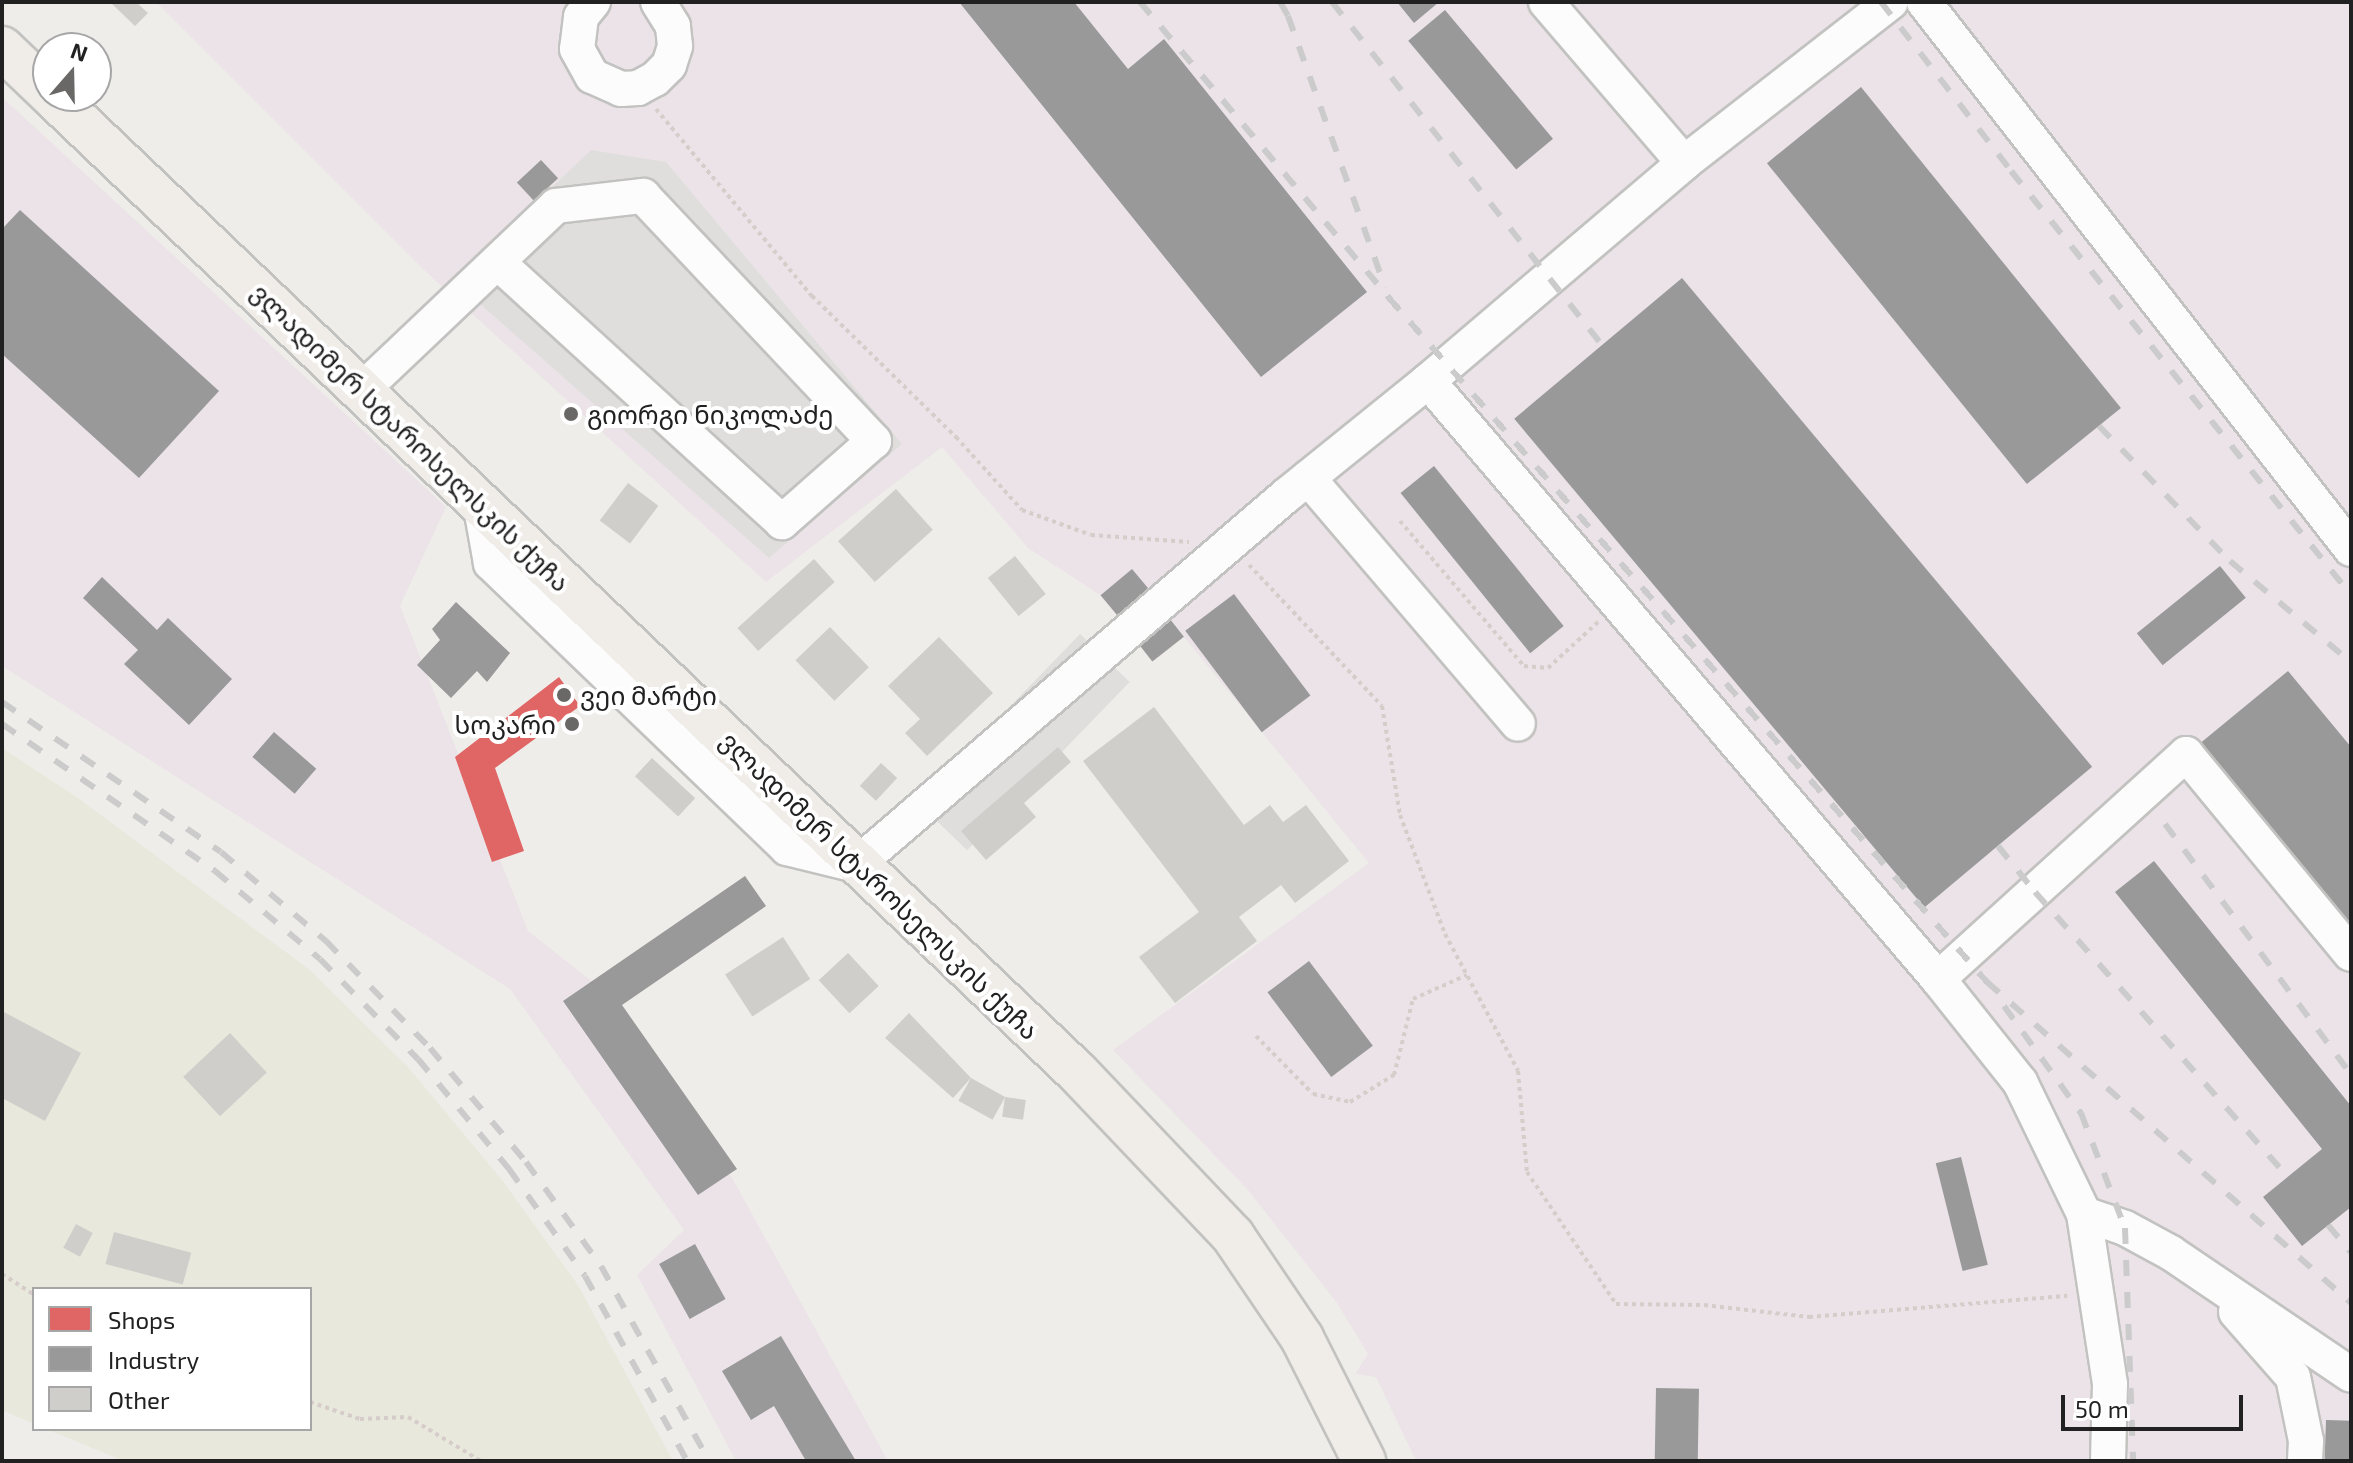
<!DOCTYPE html>
<meta charset="utf-8">
<style>
body{margin:0}
#map{position:relative;width:2353px;height:1463px;overflow:hidden;background:#efedea;font-family:"Exo 2","Noto Sans Georgian",sans-serif}
div>[style]{position:absolute}
.industrial>*{inset:0;background:#ebe3e7}
.farmland>*{inset:0;background:#e8e8dc}
.parking>*{inset:0;background:#dfdedd;transform-origin:0 0}
.shops>*{inset:0;background:#e06666}
.industry>*{inset:0;background:#999;transform-origin:0 0}
.building>*{inset:0;background:#d0cecb;transform-origin:0 0}
.path>*{height:4px;margin-top:-2px;transform-origin:0;background:repeating-linear-gradient(90deg,#d6ccca 0 4px,transparent 0 8px)}
.roads{filter:drop-shadow(2px 0 #c2c2c0) drop-shadow(-2px 0 #c2c2c0) drop-shadow(0 2px #c2c2c0) drop-shadow(0 -2px #c2c2c0)}
.minor>*{height:34px;margin:-17px;padding:0 17px;transform-origin:17px;border-radius:17px;background:#fdfcfc}
.major>*{height:42px;margin:-21px;padding:0 21px;transform-origin:21px;border-radius:21px;background:#f0ece7}
.rail>*{height:6px;margin-top:-3px;transform-origin:0;background:repeating-linear-gradient(90deg,#cbcbcb 0 16px,transparent 0 32px)}
.dots>*{width:22px;height:22px;translate:-50% -50%;box-sizing:border-box;border:4px solid #fff;border-radius:50%}
span{translate:-50% -50%;white-space:nowrap;text-align:center;line-height:1.15;-webkit-text-stroke:8px #fff;paint-order:stroke}
.poi-label{font-size:26px;color:#212121}
.left{translate:0 -50%;text-align:left}
.right{translate:-100% -50%;text-align:right}
.street-label{font-size:26px;color:#212121}
.frame{position:absolute;inset:0;border:4px solid #212121;pointer-events:none}
.legend{position:absolute;left:32px;top:1287px;width:280px;height:144px;box-sizing:border-box;background:#fff;border:2px solid #a6a6a6;margin:0;padding:10px 14px;list-style:none;font-size:24px;color:#212121}
.legend li{display:flex;align-items:center;gap:16px;height:40px}
.legend b{width:40px;border:2px solid #a6a6a6}
.north{position:absolute;left:32px;top:32px;width:80px;height:80px;box-sizing:border-box;background:#fff;border:2px solid #a6a6a6;border-radius:50%;rotate:20deg;font-size:22px;font-weight:700;line-height:32px;text-align:center;color:#212121}
.north::after{content:'';display:block;margin:auto;width:28px;height:36px;background:#696867;clip-path:polygon(50% 0,100% 100%,50% 72%,0 100%)}
.scale{position:absolute;left:2061px;top:1395px;width:182px;height:36px;box-sizing:border-box;border:4px solid #212121;border-top:0;padding-left:10px;font-size:24px;line-height:28px;white-space:nowrap;color:#212121;-webkit-text-stroke:6px #fff;paint-order:stroke}
</style>
<div id="map">
<div class="industrial">
<div style="clip-path:polygon(156px 2px,2351px 2px,2351px 1461px,1416px 1461px,1376px 1377px,1355px 1374px,1368px 1354px,1337px 1303px,1248px 1190px,1113px 1050px,1369px 863px,1184px 637px,1154px 661px,1100px 595px,1028px 548px,942px 447px,766px 582px,423px 269px)"></div>
<div style="clip-path:polygon(2px 97px,446px 507px,400px 606px,528px 931px,622px 1005px,735px 1183px,888px 1461px,736px 1461px,637px 1275px,684px 1230px,510px 989px,2px 666px)"></div>
</div>
<div class="farmland">
<div style="clip-path:polygon(2px 748px,78px 798px,310px 970px,408px 1067px,502px 1180px,578px 1285px,673px 1461px,124px 1461px,46px 1429px,310px 1429px,310px 1289px,34px 1289px,34px 1424px,2px 1410px)"></div>
</div>
<div class="parking">
<div style="clip-path:polygon(591px 150px,666px 162px,902px 444px,769px 558px,454px 281px)"></div>
<div style="left:1080px;top:634px;width:69px;height:234px;rotate:44deg"></div>
</div>
<div class="shops">
<div style="clip-path:polygon(559px 677px,580px 706px,495px 768px,524px 851px,492px 862px,455px 757px)"></div>
</div>
<div class="industry">
<div style="clip-path:polygon(959px 2px,1074px 2px,1128px 69px,1164px 39px,1367px 292px,1261px 377px)"></div>
<div style="clip-path:polygon(1397px 2px,1439px 2px,1414px 23px)"></div>
<div style="left:1445px;top:10px;width:168px;height:48px;rotate:50deg"></div>
<div style="left:1861px;top:87px;width:413px;height:121px;rotate:51deg"></div>
<div style="left:541px;top:160px;width:25px;height:33px;rotate:47deg"></div>
<div style="clip-path:polygon(20px 210px,219px 391px,139px 478px,2px 354px,2px 229px)"></div>
<div style="left:1682px;top:278px;width:638px;height:219px;rotate:50deg"></div>
<div style="left:1434px;top:466px;width:206px;height:43px;rotate:51deg"></div>
<div style="left:2220px;top:566px;width:41px;height:107px;rotate:51deg"></div>
<div style="left:1132px;top:569px;width:33px;height:41px;rotate:50deg"></div>
<div style="clip-path:polygon(102px 577px,157px 630px,168px 618px,232px 679px,189px 725px,124px 664px,138px 650px,83px 598px)"></div>
<div style="left:1234px;top:594px;width:127px;height:61px;rotate:53deg"></div>
<div style="clip-path:polygon(456px 602px,510px 653px,487px 682px,477px 671px,451px 698px,417px 665px,440px 640px,432px 629px)"></div>
<div style="left:1166px;top:614px;width:29px;height:40px;rotate:52deg"></div>
<div style="clip-path:polygon(2288px 671px,2351px 747px,2351px 932px,2198px 745px)"></div>
<div style="left:274px;top:732px;width:56px;height:33px;rotate:41deg"></div>
<div style="clip-path:polygon(2154px 861px,2351px 1106px,2351px 1207px,2302px 1246px,2263px 1197px,2322px 1149px,2115px 892px)"></div>
<div style="clip-path:polygon(745px 876px,766px 906px,622px 1005px,737px 1169px,698px 1195px,563px 1001px)"></div>
<div style="left:1309px;top:961px;width:106px;height:52px;rotate:53deg"></div>
<div style="left:1961px;top:1157px;width:111px;height:26px;rotate:76deg"></div>
<div style="left:695px;top:1244px;width:63px;height:41px;rotate:61deg"></div>
<div style="clip-path:polygon(781px 1336px,810px 1385px,856px 1461px,806px 1461px,774px 1406px,751px 1420px,722px 1371px)"></div>
<div style="left:1656px;top:1388px;width:43px;height:73px;rotate:1deg"></div>
<div style="left:2326px;top:1420px;width:25px;height:41px;rotate:2deg"></div>
</div>
<div class="building">
<div style="clip-path:polygon(110px 2px,136px 2px,148px 13px,135px 26px)"></div>
<div style="left:628px;top:483px;width:38px;height:47px;rotate:37deg"></div>
<div style="left:896px;top:489px;width:55px;height:78px;rotate:48deg"></div>
<div style="left:1015px;top:556px;width:49px;height:35px;rotate:51deg"></div>
<div style="left:814px;top:559px;width:31px;height:103px;rotate:48deg"></div>
<div style="left:830px;top:627px;width:56px;height:48px;rotate:46deg"></div>
<div style="clip-path:polygon(939px 637px,993px 693px,927px 756px,905px 733px,920px 719px,888px 686px)"></div>
<div style="clip-path:polygon(1154px 707px,1244px 825px,1270px 805px,1283px 822px,1306px 805px,1349px 861px,1295px 903px,1281px 885px,1239px 917px,1257px 941px,1175px 1003px,1139px 957px,1199px 912px,1083px 761px)"></div>
<div style="clip-path:polygon(1058px 747px,1071px 762px,1024px 803px,1036px 817px,986px 860px,961px 831px)"></div>
<div style="left:652px;top:758px;width:59px;height:25px;rotate:43deg"></div>
<div style="left:881px;top:763px;width:22px;height:31px;rotate:43deg"></div>
<div style="left:783px;top:937px;width:50px;height:69px;rotate:57deg"></div>
<div style="left:848px;top:953px;width:45px;height:40px;rotate:47deg"></div>
<div style="clip-path:polygon(2px 1011px,81px 1053px,45px 1121px,2px 1098px)"></div>
<div style="clip-path:polygon(909px 1013px,971px 1078px,953px 1098px,885px 1038px)"></div>
<div style="left:230px;top:1033px;width:54px;height:64px;rotate:47deg"></div>
<div style="left:971px;top:1078px;width:39px;height:26px;rotate:29deg"></div>
<div style="left:1005px;top:1097px;width:21px;height:20px;rotate:8deg"></div>
<div style="left:76px;top:1224px;width:19px;height:27px;rotate:28deg"></div>
<div style="left:114px;top:1232px;width:80px;height:33px;rotate:15deg"></div>
</div>
<div class="path">
<div style="left:656px;top:109px;width:244px;rotate:50.2deg"></div>
<div style="left:812px;top:296px;width:202px;rotate:44.4deg"></div>
<div style="left:956px;top:437px;width:98px;rotate:47.9deg"></div>
<div style="left:1022px;top:510px;width:73px;rotate:19.9deg"></div>
<div style="left:1091px;top:535px;width:98px;rotate:4.1deg"></div>
<div style="left:1400px;top:521px;width:191px;rotate:49.5deg"></div>
<div style="left:1524px;top:666px;width:24px;rotate:5deg"></div>
<div style="left:1548px;top:668px;width:68px;rotate:-42.6deg"></div>
<div style="left:1249px;top:565px;width:194px;rotate:46.7deg"></div>
<div style="left:1382px;top:706px;width:110px;rotate:80.6deg"></div>
<div style="left:1400px;top:815px;width:127px;rotate:69.3deg"></div>
<div style="left:1445px;top:934px;width:155px;rotate:61.9deg"></div>
<div style="left:1518px;top:1071px;width:101px;rotate:84.9deg"></div>
<div style="left:1527px;top:1172px;width:159px;rotate:56deg"></div>
<div style="left:1616px;top:1304px;width:88px;rotate:0.7deg"></div>
<div style="left:1704px;top:1305px;width:106px;rotate:6.5deg"></div>
<div style="left:1809px;top:1317px;width:259px;rotate:-4.7deg"></div>
<div style="left:1256px;top:1036px;width:81px;rotate:45.5deg"></div>
<div style="left:1313px;top:1094px;width:38px;rotate:12deg"></div>
<div style="left:1350px;top:1102px;width:52px;rotate:-31.5deg"></div>
<div style="left:1394px;top:1075px;width:78px;rotate:-76deg"></div>
<div style="left:1413px;top:999px;width:59px;rotate:-24deg"></div>
<div style="left:2px;top:1274px;width:38px;rotate:33deg"></div>
<div style="left:310px;top:1402px;width:53px;rotate:18.8deg"></div>
<div style="left:360px;top:1419px;width:48px;rotate:-2.4deg"></div>
<div style="left:408px;top:1417px;width:85px;rotate:31.1deg"></div>
</div>
<div class="roads">
<div class="minor">
<div style="left:593px;top:2px;width:19px;rotate:129deg"></div>
<div style="left:581px;top:17px;width:32px;rotate:97deg"></div>
<div style="left:577px;top:49px;width:31px;rotate:61deg"></div>
<div style="left:592px;top:76px;width:32px;rotate:24deg"></div>
<div style="left:621px;top:89px;width:17px;rotate:-3deg"></div>
<div style="left:638px;top:88px;width:19px;rotate:-28deg"></div>
<div style="left:655px;top:79px;width:20px;rotate:-45deg"></div>
<div style="left:669px;top:65px;width:20px;rotate:-72deg"></div>
<div style="left:675px;top:46px;width:20px;rotate:-96deg"></div>
<div style="left:673px;top:26px;width:28px;rotate:-122deg"></div>
<div style="left:1924px;top:2px;width:694px;rotate:52.02deg"></div>
<div style="left:1684px;top:163px;width:262px;rotate:-37.9deg"></div>
<div style="left:1428px;top:381px;width:336px;rotate:-40.4deg"></div>
<div style="left:1684px;top:163px;width:212px;rotate:-130.6deg"></div>
<div style="left:362px;top:390px;width:267px;rotate:-43.5deg"></div>
<div style="left:556px;top:206px;width:88px;rotate:-6.6deg"></div>
<div style="left:643px;top:196px;width:337px;rotate:46.7deg"></div>
<div style="left:874px;top:441px;width:123px;rotate:138.6deg"></div>
<div style="left:782px;top:522px;width:384px;rotate:-137.6deg"></div>
<div style="left:1308px;top:478px;width:323px;rotate:49.5deg"></div>
<div style="left:480px;top:502px;width:62px;rotate:79.8deg"></div>
<div style="left:491px;top:563px;width:411px;rotate:43.9deg"></div>
<div style="left:787px;top:848px;width:71px;rotate:13.8deg"></div>
<div style="left:856px;top:865px;width:569px;rotate:-40.66deg"></div>
<div style="left:1288px;top:494px;width:180px;rotate:-38.9deg"></div>
<div style="left:1428px;top:381px;width:786px;rotate:49.54deg"></div>
<div style="left:1938px;top:979px;width:132px;rotate:51.5deg"></div>
<div style="left:2020px;top:1082px;width:147px;rotate:64.1deg"></div>
<div style="left:2084px;top:1214px;width:43px;rotate:18.9deg"></div>
<div style="left:2125px;top:1228px;width:52px;rotate:28.5deg"></div>
<div style="left:2171px;top:1253px;width:217px;rotate:34.1deg"></div>
<div style="left:1938px;top:979px;width:335px;rotate:-42.2deg"></div>
<div style="left:2186px;top:754px;width:259px;rotate:50.5deg"></div>
<div style="left:2084px;top:1214px;width:172px;rotate:81.3deg"></div>
<div style="left:2110px;top:1384px;width:77px;rotate:91.5deg"></div>
<div style="left:2236px;top:1312px;width:86px;rotate:48.8deg"></div>
<div style="left:2293px;top:1377px;width:65px;rotate:78.5deg"></div>
<div style="left:2306px;top:1441px;width:20px;rotate:93deg"></div>
</div>
<div class="major">
<div style="left:2px;top:48px;width:64px;rotate:43.7deg"></div>
<div style="left:52px;top:96px;width:1417px;rotate:43.6deg"></div>
<div style="left:1078px;top:1073px;width:225px;rotate:46.4deg"></div>
<div style="left:1233px;top:1236px;width:123px;rotate:55.9deg"></div>
<div style="left:1302px;top:1338px;width:138px;rotate:63.2deg"></div>
</div>
</div>
<div class="rail">
<div style="left:1140px;top:2px;width:387px;rotate:49.9deg"></div>
<div style="left:1389px;top:298px;width:909px;rotate:48.84deg"></div>
<div style="left:1987px;top:982px;width:485px;rotate:41.4deg"></div>
<div style="left:1280px;top:2px;width:16px;rotate:60deg"></div>
<div style="left:1288px;top:16px;width:288px;rotate:70.3deg"></div>
<div style="left:1332px;top:2px;width:437px;rotate:51.8deg"></div>
<div style="left:1881px;top:2px;width:213px;rotate:52.4deg"></div>
<div style="left:2011px;top:171px;width:543px;rotate:51.27deg"></div>
<div style="left:2099px;top:426px;width:188px;rotate:45.9deg"></div>
<div style="left:2230px;top:561px;width:158px;rotate:39.9deg"></div>
<div style="left:2px;top:702px;width:265px;rotate:34.4deg"></div>
<div style="left:221px;top:852px;width:138px;rotate:40.3deg"></div>
<div style="left:326px;top:941px;width:149px;rotate:45.8deg"></div>
<div style="left:430px;top:1048px;width:149px;rotate:49.9deg"></div>
<div style="left:526px;top:1162px;width:128px;rotate:54.2deg"></div>
<div style="left:601px;top:1266px;width:223px;rotate:61deg"></div>
<div style="left:2px;top:724px;width:259px;rotate:34.6deg"></div>
<div style="left:215px;top:871px;width:137px;rotate:40deg"></div>
<div style="left:320px;top:959px;width:140px;rotate:45.6deg"></div>
<div style="left:418px;top:1059px;width:143px;rotate:50.4deg"></div>
<div style="left:509px;top:1169px;width:131px;rotate:54.6deg"></div>
<div style="left:585px;top:1276px;width:211px;rotate:61.1deg"></div>
<div style="left:2165px;top:824px;width:312px;rotate:53.4deg"></div>
<div style="left:1998px;top:846px;width:59px;rotate:51.2deg"></div>
<div style="left:2035px;top:892px;width:381px;rotate:48.4deg"></div>
<div style="left:2004px;top:1006px;width:132px;rotate:54.3deg"></div>
<div style="left:2081px;top:1113px;width:123px;rotate:69.1deg"></div>
<div style="left:2125px;top:1228px;width:233px;rotate:88deg"></div>
<div style="left:2328px;top:1225px;width:35px;rotate:50deg"></div>
</div>
<div class="dots">
<div style="left:571px;top:414px;background:#696867"></div>
<div style="left:564px;top:695px;background:#696867"></div>
<div style="left:572px;top:724px;background:#696867"></div>
</div>
<div class="poi-label">
<span class="left" style="left:587px;top:414px">გიორგი ნიკოლაძე</span>
<span class="left" style="left:580px;top:695px">ვეი მარტი</span>
<span class="right" style="left:556px;top:724px">სოკარი</span>
</div>
<div class="street-label">
<span style="left:411px;top:437px;rotate:44deg">ვლადიმერ სტაროსელსკის ქუჩა</span>
<span style="left:880px;top:885px;rotate:44deg">ვლადიმერ სტაროსელსკის ქუჩა</span>
</div>
<div class="frame"></div>
<ul class="legend">
<li><b style="height:22px;background:#e06666"></b>Shops</li>
<li><b style="height:22px;background:#999"></b>Industry</li>
<li><b style="height:22px;background:#d0cecb"></b>Other</li>
</ul>
<div class="north">N</div>
<div class="scale">50 m</div>
</div>
